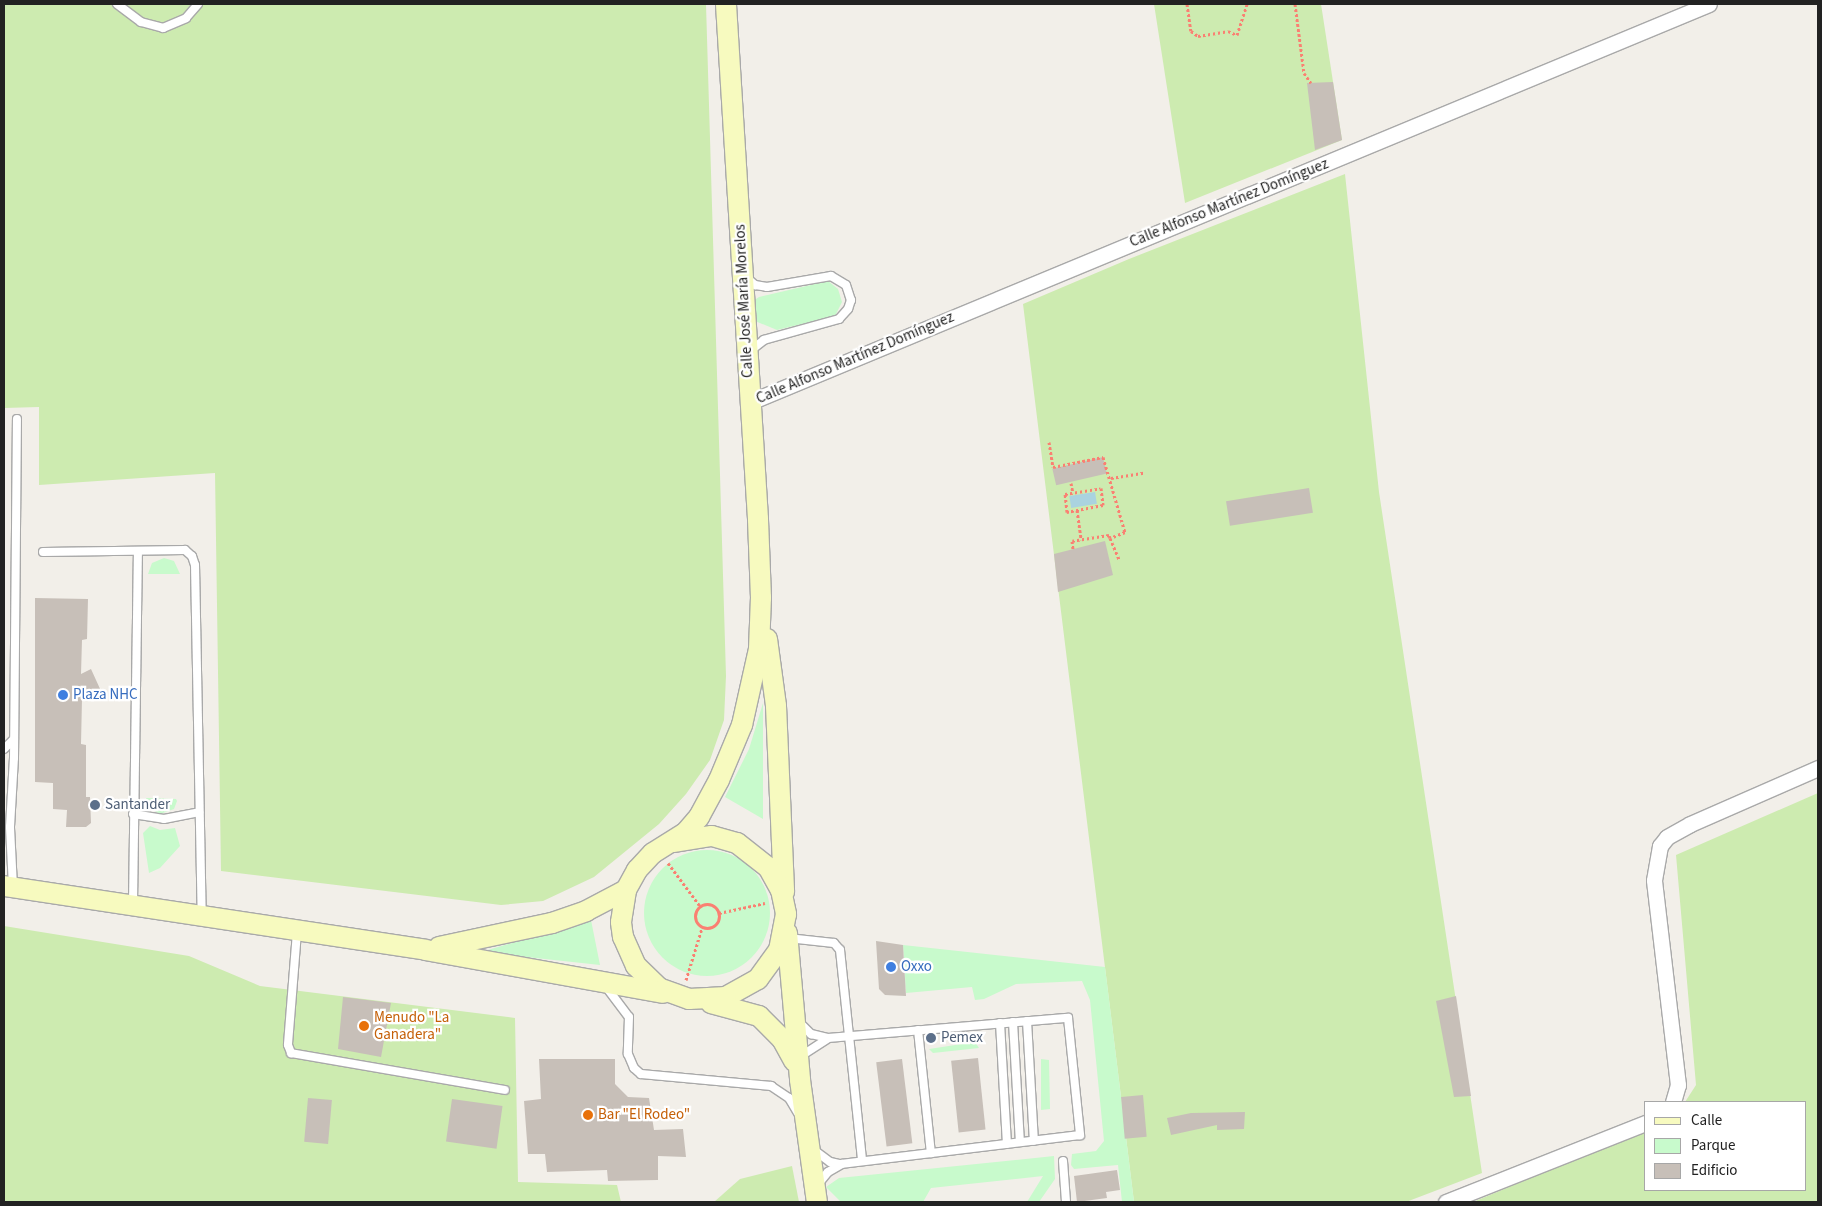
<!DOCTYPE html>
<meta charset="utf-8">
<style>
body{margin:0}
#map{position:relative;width:1822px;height:1206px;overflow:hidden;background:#f2efe9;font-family:"Source Sans 3",sans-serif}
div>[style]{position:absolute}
.grass>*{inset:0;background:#cdebb0}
.park>*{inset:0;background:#c8facc}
.round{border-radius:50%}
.water>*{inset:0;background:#aad3df;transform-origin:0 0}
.building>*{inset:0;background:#c7bfb8;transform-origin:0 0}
.path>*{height:3px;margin-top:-1.5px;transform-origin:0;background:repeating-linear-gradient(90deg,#fa8072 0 2.5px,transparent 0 5px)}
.path>.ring{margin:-1.5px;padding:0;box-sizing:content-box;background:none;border:3px solid #fa8072;border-radius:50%}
.roads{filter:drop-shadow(1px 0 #a9a9a9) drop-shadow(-1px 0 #a9a9a9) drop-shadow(0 1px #a9a9a9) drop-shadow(0 -1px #a9a9a9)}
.lane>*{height:8px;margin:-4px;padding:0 4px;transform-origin:4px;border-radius:4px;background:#fff}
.street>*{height:15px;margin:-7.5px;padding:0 7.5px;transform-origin:7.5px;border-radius:7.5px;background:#fff}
.secondary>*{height:20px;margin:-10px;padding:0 10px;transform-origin:10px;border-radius:10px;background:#f7fabf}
.dots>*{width:14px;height:14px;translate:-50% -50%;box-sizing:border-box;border:2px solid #fff;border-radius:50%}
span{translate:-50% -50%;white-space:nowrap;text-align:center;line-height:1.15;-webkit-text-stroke:4.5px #fff;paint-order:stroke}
.street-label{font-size:15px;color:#222}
.shop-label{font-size:15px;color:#366cbe}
.left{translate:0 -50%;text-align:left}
.service-label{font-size:15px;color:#4e5e75}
.food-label{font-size:15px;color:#c56008}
.frame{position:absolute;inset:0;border:5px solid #222;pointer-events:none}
.legend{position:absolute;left:1644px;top:1101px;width:162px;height:90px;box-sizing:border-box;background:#fff;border:1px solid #a7a7a7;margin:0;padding:6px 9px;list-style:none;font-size:15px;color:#222}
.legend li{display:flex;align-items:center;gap:10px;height:25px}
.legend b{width:25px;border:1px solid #a7a7a7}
</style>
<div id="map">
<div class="grass">
<div style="clip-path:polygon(4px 4px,706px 4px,726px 676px,724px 720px,710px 760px,686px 794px,659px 824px,594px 877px,543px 901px,501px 905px,221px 871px,215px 473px,39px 485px,39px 407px,4px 408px)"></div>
<div style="clip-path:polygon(1154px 4px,1321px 4px,1342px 140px,1185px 203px)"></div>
<div style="clip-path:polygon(1345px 174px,1379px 492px,1482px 1173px,1406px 1202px,1134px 1202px,1023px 304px,1129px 259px)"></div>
<div style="clip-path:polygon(1818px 793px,1818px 1202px,1473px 1202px,1646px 1130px,1646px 1190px,1806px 1190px,1806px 1102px,1685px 1102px,1696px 1085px,1676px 855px)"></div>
<div style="clip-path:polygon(4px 926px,189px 956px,260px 986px,515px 1018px,518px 1182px,617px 1185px,621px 1202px,4px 1202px)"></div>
<div style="clip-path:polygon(792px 1166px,799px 1202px,714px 1202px,740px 1179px)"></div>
</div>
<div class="park">
<div style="clip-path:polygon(828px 281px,838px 289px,842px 302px,835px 316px,777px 330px,755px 321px,753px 301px,759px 297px)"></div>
<div style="clip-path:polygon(164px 558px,174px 561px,180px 574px,148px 574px,152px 563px)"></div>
<div style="clip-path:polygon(763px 703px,763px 819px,725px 797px,749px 749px)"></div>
<div style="clip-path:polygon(146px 798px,176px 799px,177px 801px,174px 809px,160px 814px,151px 809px)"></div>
<div style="clip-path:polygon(150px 826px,160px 830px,175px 828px,180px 846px,160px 868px,149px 873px,143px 833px)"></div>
<div class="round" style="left:644px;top:850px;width:126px;height:126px"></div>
<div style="clip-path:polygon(591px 920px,600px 965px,481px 952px)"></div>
<div style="clip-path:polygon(903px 945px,1105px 967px,1134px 1202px,1122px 1202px,1118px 1165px,1074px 1169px,1071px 1165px,1072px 1154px,1096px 1151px,1104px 1141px,1090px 1000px,1082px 981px,1016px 984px,984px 999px,975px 1000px,972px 987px,906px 993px)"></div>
<div style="clip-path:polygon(975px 1042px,979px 1048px,933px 1053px,929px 1049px)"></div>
<div style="clip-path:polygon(1041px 1059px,1049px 1060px,1050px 1109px,1041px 1110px)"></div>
<div style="clip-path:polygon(1054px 1156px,1055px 1179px,1039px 1202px,1027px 1202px,1043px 1176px,931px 1188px,923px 1202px,841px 1202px,826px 1187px,839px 1178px)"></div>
</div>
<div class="water">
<div style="left:1095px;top:492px;width:12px;height:26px;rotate:81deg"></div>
</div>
<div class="building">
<div style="clip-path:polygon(1333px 82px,1342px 140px,1315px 150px,1307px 83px)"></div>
<div style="left:1103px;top:457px;width:17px;height:52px;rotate:77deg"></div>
<div style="left:1309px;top:488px;width:25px;height:84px;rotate:81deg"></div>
<div style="clip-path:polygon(1105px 541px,1113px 575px,1058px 592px,1054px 554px)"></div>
<div style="clip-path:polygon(35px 598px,88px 599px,87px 639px,82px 640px,81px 674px,91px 669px,101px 691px,82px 699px,81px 744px,86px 745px,86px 797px,90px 797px,91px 823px,86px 827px,66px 827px,67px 810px,53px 809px,53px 783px,35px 782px)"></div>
<div style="clip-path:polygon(876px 941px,903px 945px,906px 996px,885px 995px,879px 989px)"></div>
<div style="clip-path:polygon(1456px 996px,1471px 1096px,1454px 1097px,1436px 1001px)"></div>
<div style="clip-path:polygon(343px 997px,391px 1003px,381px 1057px,338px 1049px)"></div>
<div style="left:978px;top:1058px;width:72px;height:27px;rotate:84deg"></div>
<div style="clip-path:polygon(539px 1059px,615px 1059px,615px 1084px,628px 1097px,649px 1098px,654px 1130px,683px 1129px,686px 1157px,658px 1156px,658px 1180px,608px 1181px,607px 1170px,547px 1172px,545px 1154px,528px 1154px,524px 1101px,541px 1099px)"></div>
<div style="left:902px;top:1059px;width:85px;height:26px;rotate:83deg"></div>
<div style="left:1143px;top:1095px;width:42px;height:22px;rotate:85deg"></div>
<div style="left:308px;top:1098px;width:24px;height:44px;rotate:5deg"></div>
<div style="left:452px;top:1099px;width:51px;height:43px;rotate:8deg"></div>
<div style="clip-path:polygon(1245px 1112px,1244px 1129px,1217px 1130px,1217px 1125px,1171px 1135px,1167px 1118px,1191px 1113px)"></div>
<div style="clip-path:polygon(1117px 1170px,1120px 1190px,1106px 1192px,1107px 1198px,1077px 1202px,1074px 1176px)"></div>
</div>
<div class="path">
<div style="left:1187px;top:4px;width:27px;rotate:82deg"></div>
<div style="left:1191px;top:31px;width:9px;rotate:36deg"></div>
<div style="left:1198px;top:36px;width:30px;rotate:-9deg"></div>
<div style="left:1228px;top:31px;width:10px;rotate:24deg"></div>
<div style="left:1237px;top:35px;width:33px;rotate:-72deg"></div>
<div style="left:1295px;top:4px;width:70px;rotate:82.6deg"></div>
<div style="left:1304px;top:73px;width:12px;rotate:55deg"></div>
<div style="left:1049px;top:442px;width:25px;rotate:81deg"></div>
<div style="left:1053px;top:467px;width:51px;rotate:-11.3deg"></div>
<div style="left:1103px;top:457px;width:78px;rotate:73.7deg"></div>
<div style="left:1125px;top:532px;width:16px;rotate:158deg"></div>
<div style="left:1110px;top:538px;width:3px;rotate:-108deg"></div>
<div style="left:1109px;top:535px;width:37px;rotate:171deg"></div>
<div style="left:1072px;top:541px;width:8px;rotate:83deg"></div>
<div style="left:1111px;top:478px;width:33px;rotate:-9deg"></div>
<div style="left:1071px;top:483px;width:10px;rotate:79deg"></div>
<div style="left:1101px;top:488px;width:17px;rotate:83deg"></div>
<div style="left:1103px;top:505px;width:37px;rotate:169deg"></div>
<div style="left:1067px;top:512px;width:18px;rotate:-96deg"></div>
<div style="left:1065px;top:494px;width:36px;rotate:-9deg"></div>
<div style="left:1077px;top:510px;width:30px;rotate:82deg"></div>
<div style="left:1110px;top:538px;width:23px;rotate:67deg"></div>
<div style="left:668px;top:863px;width:54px;rotate:53.3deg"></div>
<div class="ring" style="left:695px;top:904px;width:21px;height:21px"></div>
<div style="left:719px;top:913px;width:47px;rotate:-12.3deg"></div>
<div style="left:686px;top:980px;width:54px;rotate:-72.9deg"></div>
</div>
<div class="roads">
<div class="lane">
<div style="left:117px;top:4px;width:30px;rotate:37deg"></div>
<div style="left:141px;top:22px;width:23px;rotate:15deg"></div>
<div style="left:163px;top:28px;width:25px;rotate:-23deg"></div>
<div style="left:186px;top:18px;width:18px;rotate:-49deg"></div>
<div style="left:747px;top:278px;width:11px;rotate:41deg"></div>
<div style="left:755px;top:285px;width:12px;rotate:9deg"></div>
<div style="left:767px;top:287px;width:65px;rotate:-9.8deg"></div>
<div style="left:831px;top:276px;width:17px;rotate:31deg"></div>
<div style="left:846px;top:285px;width:16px;rotate:72deg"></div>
<div style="left:851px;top:300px;width:9px;rotate:108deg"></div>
<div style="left:848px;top:309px;width:13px;rotate:132deg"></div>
<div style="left:839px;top:319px;width:78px;rotate:164.4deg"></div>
<div style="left:764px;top:340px;width:18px;rotate:142deg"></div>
<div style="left:43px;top:552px;width:142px;rotate:-0.8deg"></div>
<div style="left:185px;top:550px;width:9px;rotate:41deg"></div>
<div style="left:192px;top:556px;width:9px;rotate:72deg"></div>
<div style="left:195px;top:565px;width:350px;rotate:88.9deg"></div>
<div style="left:4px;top:749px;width:14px;rotate:-45deg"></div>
<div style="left:133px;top:814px;width:31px;rotate:9deg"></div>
<div style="left:164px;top:819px;width:36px;rotate:-11deg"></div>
<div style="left:13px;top:887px;width:60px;rotate:-92.9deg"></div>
<div style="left:10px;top:827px;width:69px;rotate:-86.7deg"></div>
<div style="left:14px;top:758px;width:339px;rotate:-89.5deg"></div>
<div style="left:133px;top:904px;width:353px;rotate:-89.2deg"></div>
<div style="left:297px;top:932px;width:113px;rotate:94.6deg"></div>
<div style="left:288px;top:1045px;width:9px;rotate:69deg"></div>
<div style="left:291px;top:1053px;width:217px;rotate:9.8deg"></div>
<div style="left:788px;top:938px;width:46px;rotate:6.2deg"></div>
<div style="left:834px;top:943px;width:9px;rotate:49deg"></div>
<div style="left:840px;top:950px;width:212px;rotate:84deg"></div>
<div style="left:607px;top:988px;width:36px;rotate:53deg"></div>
<div style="left:629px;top:1017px;width:37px;rotate:92deg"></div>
<div style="left:628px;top:1054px;width:15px;rotate:67deg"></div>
<div style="left:634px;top:1068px;width:9px;rotate:41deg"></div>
<div style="left:641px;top:1074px;width:131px;rotate:5.3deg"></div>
<div style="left:771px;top:1086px;width:22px;rotate:34deg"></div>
<div style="left:789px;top:1098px;width:17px;rotate:59deg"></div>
<div style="left:1027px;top:1021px;width:120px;rotate:86.7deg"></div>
<div style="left:1013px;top:1022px;width:120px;rotate:86.7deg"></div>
<div style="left:800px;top:1023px;width:16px;rotate:45deg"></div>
<div style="left:811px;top:1034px;width:17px;rotate:13deg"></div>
<div style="left:828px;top:1038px;width:241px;rotate:-4.8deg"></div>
<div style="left:1068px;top:1018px;width:118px;rotate:84.1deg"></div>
<div style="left:1080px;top:1135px;width:243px;rotate:173.1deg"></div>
<div style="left:839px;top:1164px;width:9px;rotate:-167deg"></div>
<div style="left:830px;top:1162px;width:21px;rotate:-143deg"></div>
<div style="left:1000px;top:1023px;width:121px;rotate:86.7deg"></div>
<div style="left:918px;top:1030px;width:124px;rotate:84deg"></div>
<div style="left:801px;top:1056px;width:31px;rotate:-33deg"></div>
<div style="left:1063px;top:1161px;width:41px;rotate:85.8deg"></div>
<div style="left:819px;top:1183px;width:14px;rotate:-51deg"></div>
<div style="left:828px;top:1172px;width:16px;rotate:-30deg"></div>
</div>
<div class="street">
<div style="left:750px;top:402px;width:1038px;rotate:-22.54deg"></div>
<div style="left:1673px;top:1102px;width:18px;rotate:-74deg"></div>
<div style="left:1678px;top:1085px;width:206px;rotate:-96.7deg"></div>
<div style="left:1654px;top:880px;width:35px;rotate:-80deg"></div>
<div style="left:1660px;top:846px;width:11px;rotate:-52deg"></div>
<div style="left:1667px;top:837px;width:26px;rotate:-29deg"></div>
<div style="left:1690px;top:824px;width:140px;rotate:-23.6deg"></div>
<div style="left:1446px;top:1202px;width:215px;rotate:-21.6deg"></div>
</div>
<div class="secondary">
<div style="left:767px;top:639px;width:68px;rotate:82.3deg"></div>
<div style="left:776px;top:706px;width:186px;rotate:87.5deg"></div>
<div style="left:673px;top:842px;width:39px;rotate:-9deg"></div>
<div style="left:712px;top:836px;width:26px;rotate:16deg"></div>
<div style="left:737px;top:843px;width:39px;rotate:38deg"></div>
<div style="left:768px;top:867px;width:26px;rotate:61deg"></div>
<div style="left:781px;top:890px;width:25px;rotate:78deg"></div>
<div style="left:786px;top:914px;width:37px;rotate:101deg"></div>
<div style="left:779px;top:950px;width:36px;rotate:126deg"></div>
<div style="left:758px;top:979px;width:37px;rotate:151deg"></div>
<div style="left:726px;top:997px;width:37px;rotate:177deg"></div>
<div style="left:689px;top:999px;width:32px;rotate:-160deg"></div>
<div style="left:659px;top:988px;width:32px;rotate:-136deg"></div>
<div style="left:636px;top:966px;width:32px;rotate:-114deg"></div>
<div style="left:623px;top:937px;width:15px;rotate:-98deg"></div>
<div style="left:621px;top:922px;width:32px;rotate:-81deg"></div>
<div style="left:626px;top:890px;width:23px;rotate:-61deg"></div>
<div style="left:637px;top:870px;width:23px;rotate:-47deg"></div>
<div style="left:653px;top:853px;width:39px;rotate:-32deg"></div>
<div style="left:686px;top:832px;width:20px;rotate:-49deg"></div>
<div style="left:699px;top:817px;width:42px;rotate:-61.6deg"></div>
<div style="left:719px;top:780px;width:60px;rotate:-67.3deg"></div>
<div style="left:742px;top:725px;width:78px;rotate:-77.4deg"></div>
<div style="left:759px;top:649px;width:51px;rotate:-87.8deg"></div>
<div style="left:761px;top:598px;width:79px;rotate:-92.2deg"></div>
<div style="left:758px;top:519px;width:516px;rotate:-93.56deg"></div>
<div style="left:4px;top:886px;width:426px;rotate:8.6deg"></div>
<div style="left:425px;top:950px;width:242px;rotate:10.2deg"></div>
<div style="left:787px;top:933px;width:148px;rotate:84.9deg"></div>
<div style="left:800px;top:1080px;width:123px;rotate:82.1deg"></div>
<div style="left:439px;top:947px;width:116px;rotate:-12deg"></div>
<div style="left:552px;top:923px;width:36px;rotate:-19deg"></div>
<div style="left:586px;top:911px;width:45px;rotate:-27.7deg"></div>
<div style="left:711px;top:1003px;width:50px;rotate:15.2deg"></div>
<div style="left:759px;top:1016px;width:33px;rotate:45deg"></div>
<div style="left:782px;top:1039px;width:25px;rotate:61deg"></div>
</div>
</div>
<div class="dots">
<div style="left:63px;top:695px;background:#3f7fe0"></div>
<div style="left:95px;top:805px;background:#5c6f8a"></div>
<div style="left:891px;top:967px;background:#3f7fe0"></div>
<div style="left:364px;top:1026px;background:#e8710a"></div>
<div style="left:931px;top:1038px;background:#5c6f8a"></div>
<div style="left:588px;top:1115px;background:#e8710a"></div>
</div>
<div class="street-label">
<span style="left:1229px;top:203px;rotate:-22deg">Calle Alfonso Martínez Domínguez</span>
<span style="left:744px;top:301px;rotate:-93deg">Calle José María Morelos</span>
<span style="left:855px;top:358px;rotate:-23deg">Calle Alfonso Martínez Domínguez</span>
</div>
<div class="shop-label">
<span class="left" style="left:73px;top:695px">Plaza NHC</span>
<span class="left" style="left:901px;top:967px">Oxxo</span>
</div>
<div class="service-label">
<span class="left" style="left:105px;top:805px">Santander</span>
<span class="left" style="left:941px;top:1038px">Pemex</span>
</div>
<div class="food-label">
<span class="left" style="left:374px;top:1026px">Menudo "La<br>Ganadera"</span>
<span class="left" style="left:598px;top:1115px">Bar "El Rodeo"</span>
</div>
<div class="frame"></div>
<ul class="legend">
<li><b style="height:6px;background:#f7fabf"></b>Calle</li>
<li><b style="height:14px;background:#c8facc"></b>Parque</li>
<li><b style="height:14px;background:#c7bfb8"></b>Edificio</li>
</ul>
</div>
